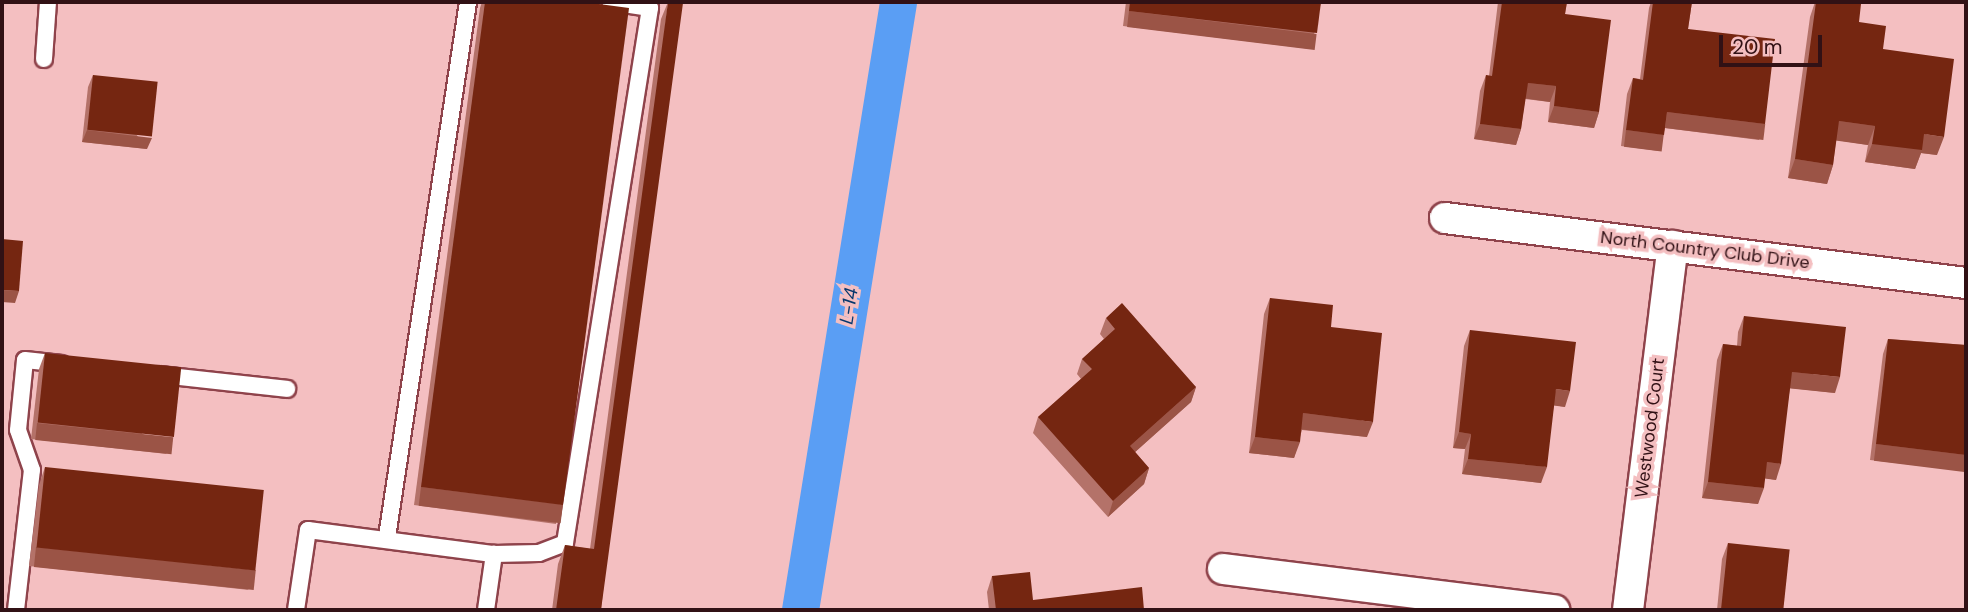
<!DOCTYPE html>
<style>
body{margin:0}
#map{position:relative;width:1968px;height:612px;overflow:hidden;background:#f4bfc1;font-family:"DM Sans",sans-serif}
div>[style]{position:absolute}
.canal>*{height:37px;margin:-18.5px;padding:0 18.5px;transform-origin:18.5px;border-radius:18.5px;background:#5a9ef4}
.roads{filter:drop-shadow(2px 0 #8f434b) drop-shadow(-2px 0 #8f434b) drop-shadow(0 2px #8f434b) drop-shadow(0 -2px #8f434b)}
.lane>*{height:16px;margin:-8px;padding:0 8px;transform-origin:8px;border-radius:8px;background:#fff}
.street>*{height:30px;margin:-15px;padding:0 15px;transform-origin:15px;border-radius:15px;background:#fff}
.wall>*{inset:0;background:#b47269}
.shaded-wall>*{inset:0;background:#9b5446;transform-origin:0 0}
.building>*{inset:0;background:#752611;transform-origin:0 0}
span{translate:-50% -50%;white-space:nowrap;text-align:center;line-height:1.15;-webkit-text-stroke:7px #f4bfc1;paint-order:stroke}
.street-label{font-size:18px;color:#311115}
.water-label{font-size:19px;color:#07376c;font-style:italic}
.frame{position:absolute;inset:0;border:4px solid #311115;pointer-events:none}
.scale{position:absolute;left:1719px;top:35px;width:103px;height:32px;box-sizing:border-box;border:4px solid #311115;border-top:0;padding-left:9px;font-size:21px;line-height:24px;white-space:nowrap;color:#311115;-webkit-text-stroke:5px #f4bfc1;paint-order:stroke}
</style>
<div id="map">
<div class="canal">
<div style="left:800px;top:610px;width:616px;rotate:-80.84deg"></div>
</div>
<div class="roads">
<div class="lane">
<div style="left:44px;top:59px;width:57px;rotate:-86deg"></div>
<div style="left:161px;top:375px;width:127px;rotate:6.3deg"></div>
<div style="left:387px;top:537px;width:541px;rotate:-81.39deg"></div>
<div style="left:16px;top:610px;width:141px;rotate:-83.5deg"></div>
<div style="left:32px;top:470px;width:42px;rotate:-109.3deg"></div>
<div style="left:18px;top:430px;width:70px;rotate:-84.3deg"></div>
<div style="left:25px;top:360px;width:37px;rotate:6deg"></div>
<div style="left:296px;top:610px;width:81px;rotate:-81.5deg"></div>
<div style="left:308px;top:530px;width:188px;rotate:7.4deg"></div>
<div style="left:494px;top:554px;width:45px;rotate:-1.3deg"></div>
<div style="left:539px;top:553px;width:28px;rotate:-21deg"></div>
<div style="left:565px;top:543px;width:542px;rotate:-80.97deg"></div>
<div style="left:650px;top:8px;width:40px;rotate:-171.5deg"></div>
<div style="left:486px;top:610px;width:57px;rotate:-81.9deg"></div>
</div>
<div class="street">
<div style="left:1445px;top:218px;width:525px;rotate:7.11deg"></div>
<div style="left:1223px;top:569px;width:334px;rotate:7.1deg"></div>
<div style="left:1628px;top:610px;width:367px;rotate:-83deg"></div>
</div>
</div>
<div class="wall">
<div style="clip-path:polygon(482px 2px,584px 2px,556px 524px,414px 505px,480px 8px)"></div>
<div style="clip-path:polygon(668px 2px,601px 610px,552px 610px,558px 564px,565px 545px,590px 549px,661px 19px)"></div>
<div style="clip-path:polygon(1126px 2px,1321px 2px,1311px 49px,1123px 26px)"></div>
<div style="clip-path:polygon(1498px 2px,1567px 2px,1565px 14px,1599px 112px,1594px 128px,1548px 122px,1550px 102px,1525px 99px,1521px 129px,1516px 145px,1474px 139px,1480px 91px,1486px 75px,1489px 76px)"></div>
<div style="clip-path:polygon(1651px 2px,1692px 2px,1688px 29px,1765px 124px,1759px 140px,1665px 128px,1659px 151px,1621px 146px,1627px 94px,1633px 78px,1640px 79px,1649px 8px)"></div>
<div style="clip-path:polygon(1815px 2px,1845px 2px,1859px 22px,1883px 49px,1937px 155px,1921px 153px,1915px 169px,1865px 162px,1868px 145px,1836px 140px,1833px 165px,1827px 184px,1788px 178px,1810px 17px)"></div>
<div style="clip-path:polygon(93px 75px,147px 149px,82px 142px,88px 87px)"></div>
<div style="clip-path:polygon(1270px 298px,1331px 327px,1367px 437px,1302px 430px,1294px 458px,1249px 453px,1264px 314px)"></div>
<div style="clip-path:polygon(1744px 316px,1835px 393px,1790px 388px,1776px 480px,1765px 478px,1758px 504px,1702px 498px,1717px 360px,1723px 344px,1737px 346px,1738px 332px)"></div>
<div style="clip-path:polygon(1106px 318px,1196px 387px,1191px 402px,1135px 452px,1149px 468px,1144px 484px,1108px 517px,1033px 433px,1038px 417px,1081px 379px,1077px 374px,1082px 359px,1104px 339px,1100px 334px)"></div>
<div style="clip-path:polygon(1470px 330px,1565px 407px,1554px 405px,1541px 483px,1462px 474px,1465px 449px,1453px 448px,1464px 346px)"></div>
<div style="clip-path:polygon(1888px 339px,1966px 345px,1966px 471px,1870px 460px,1883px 354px)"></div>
<div style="clip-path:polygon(45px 353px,167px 454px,31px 439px,39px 369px)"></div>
<div style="clip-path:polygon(45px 467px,249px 590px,29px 566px,39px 485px)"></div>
<div style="clip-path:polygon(1728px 543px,1784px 610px,1717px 610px,1722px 559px)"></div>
<div style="clip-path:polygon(992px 576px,1033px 600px,1144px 610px,989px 610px,987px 592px)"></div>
</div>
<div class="shaded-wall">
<div style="left:1129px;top:11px;width:189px;height:16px;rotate:7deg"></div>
<div style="clip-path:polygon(1528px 83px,1556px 86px,1550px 102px,1522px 98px)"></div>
<div style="clip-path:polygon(1554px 106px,1599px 112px,1594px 128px,1548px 122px)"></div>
<div style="left:1667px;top:112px;width:99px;height:16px;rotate:7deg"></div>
<div style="clip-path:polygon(1839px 121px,1875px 126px,1868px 145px,1832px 140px)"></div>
<div style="clip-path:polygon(1480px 124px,1521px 129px,1516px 145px,1474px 139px)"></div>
<div style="clip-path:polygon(87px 130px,152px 138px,147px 149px,82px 142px)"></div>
<div style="left:1626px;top:130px;width:38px;height:17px;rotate:7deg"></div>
<div style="clip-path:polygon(1924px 134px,1944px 137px,1937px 155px,1921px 153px,1915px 169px,1865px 162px,1872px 144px)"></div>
<div style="clip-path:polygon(1795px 159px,1833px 165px,1827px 184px,1788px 178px)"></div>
<div style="clip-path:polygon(2px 290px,19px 291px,15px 303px,2px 302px)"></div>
<div style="clip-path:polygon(1792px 372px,1840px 377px,1835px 393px,1786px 388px)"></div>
<div style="clip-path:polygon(1196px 387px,1191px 402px,1124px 462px,1130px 446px)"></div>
<div style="clip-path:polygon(1556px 389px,1570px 391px,1565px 407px,1550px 405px)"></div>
<div style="clip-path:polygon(1303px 413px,1373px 422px,1367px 437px,1298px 429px)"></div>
<div style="left:37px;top:423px;width:137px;height:17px;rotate:6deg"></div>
<div style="clip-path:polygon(1459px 432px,1471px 434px,1465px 449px,1453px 448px)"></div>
<div style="clip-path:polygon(1255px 437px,1300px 442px,1294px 458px,1249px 453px)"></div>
<div style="left:1876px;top:444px;width:91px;height:17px;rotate:7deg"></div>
<div style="clip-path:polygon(1468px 459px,1547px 467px,1541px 483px,1462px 474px)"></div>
<div style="clip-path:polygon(1767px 462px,1781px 464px,1776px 480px,1761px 478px)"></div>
<div style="clip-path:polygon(1149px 468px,1144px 484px,1108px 517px,1113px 501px)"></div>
<div style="clip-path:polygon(1708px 482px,1764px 488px,1758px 504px,1702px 498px)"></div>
<div style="left:421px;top:487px;width:143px;height:19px;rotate:7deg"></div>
<div style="left:36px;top:547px;width:221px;height:20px;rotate:6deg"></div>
</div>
<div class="building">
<div style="clip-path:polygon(485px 2px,584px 2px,629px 8px,563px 505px,421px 487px)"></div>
<div style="clip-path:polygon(668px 2px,683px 3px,601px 610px,556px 610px,565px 545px,594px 549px)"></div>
<div style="clip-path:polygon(1130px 2px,1321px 2px,1317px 33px,1129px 11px)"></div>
<div style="clip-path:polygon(1502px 2px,1567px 2px,1565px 14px,1611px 20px,1599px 112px,1554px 106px,1556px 86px,1528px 83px,1521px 129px,1480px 124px,1486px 75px,1492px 76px)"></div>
<div style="clip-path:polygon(1653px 2px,1692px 2px,1688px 29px,1775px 39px,1765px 124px,1667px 112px,1664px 135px,1626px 130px,1633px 78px,1643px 80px)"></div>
<div style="clip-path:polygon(1816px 2px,1845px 2px,1861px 4px,1859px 22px,1886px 26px,1883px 49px,1954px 59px,1944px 137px,1924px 134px,1922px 150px,1872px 144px,1875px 126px,1839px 121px,1833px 165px,1795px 159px)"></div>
<div style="left:93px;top:75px;width:65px;height:55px;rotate:6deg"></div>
<div style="clip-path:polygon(2px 239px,23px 241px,19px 291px,2px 290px)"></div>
<div style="clip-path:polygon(1270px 298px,1333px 305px,1331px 327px,1382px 333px,1373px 422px,1303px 413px,1300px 442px,1255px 437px)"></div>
<div style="clip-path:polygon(1122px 303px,1196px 387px,1130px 446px,1149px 468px,1113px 501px,1038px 417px,1092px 369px,1082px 359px,1115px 329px,1106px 318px)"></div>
<div style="clip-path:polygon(1744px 316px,1846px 327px,1840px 377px,1792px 372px,1781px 464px,1767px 462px,1764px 488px,1708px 482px,1723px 344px,1741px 346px)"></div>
<div style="clip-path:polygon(1470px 330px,1576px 342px,1570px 391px,1556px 389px,1547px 467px,1468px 459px,1471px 434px,1459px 432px)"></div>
<div style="clip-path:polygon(1888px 339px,1966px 345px,1966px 455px,1876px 444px)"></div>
<div style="left:45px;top:353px;width:137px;height:70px;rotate:6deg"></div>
<div style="left:45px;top:467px;width:220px;height:81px;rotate:6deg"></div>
<div style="left:1728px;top:543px;width:62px;height:67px;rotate:6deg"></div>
<div style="clip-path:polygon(1030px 572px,1033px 600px,1142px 587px,1144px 610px,996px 610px,992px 576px)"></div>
</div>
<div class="street-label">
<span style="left:1705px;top:250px;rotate:7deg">North Country Club Drive</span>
<span style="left:1650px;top:428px;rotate:-83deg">Westwood Court</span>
</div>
<div class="water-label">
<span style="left:849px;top:306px;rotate:-81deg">L-14</span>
</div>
<div class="frame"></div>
<div class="scale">20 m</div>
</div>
